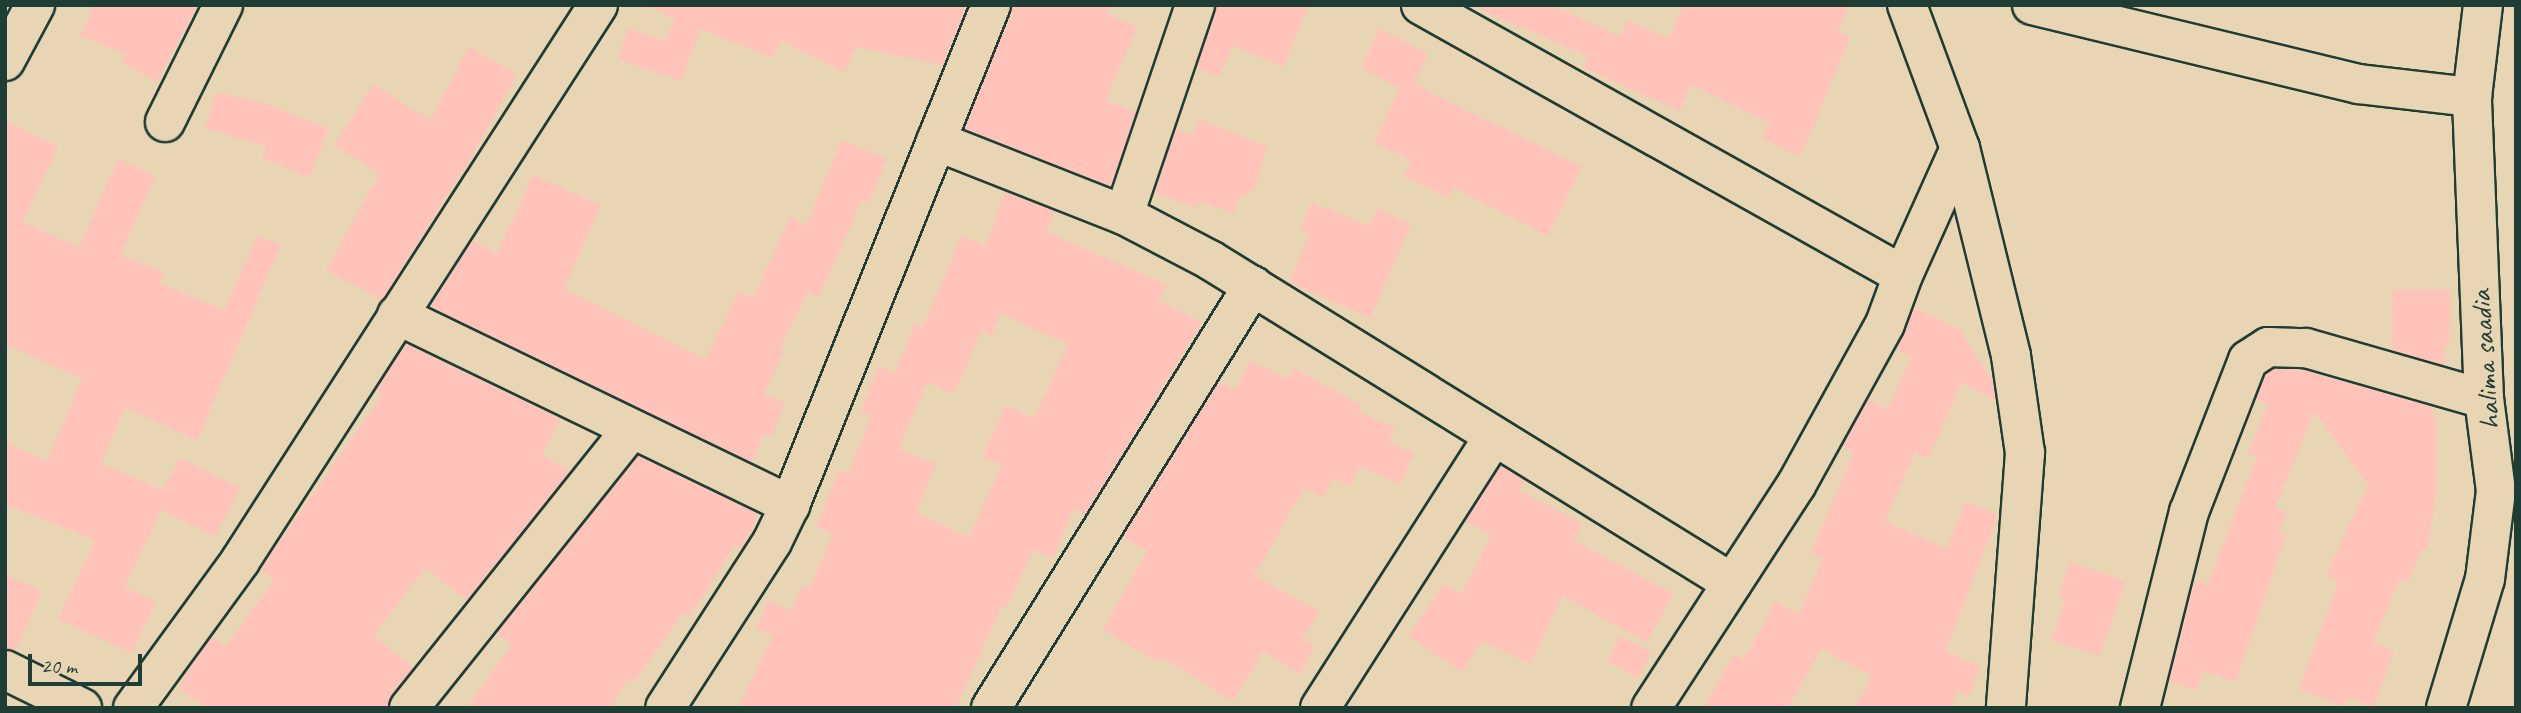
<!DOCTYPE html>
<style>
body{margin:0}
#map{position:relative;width:2521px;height:713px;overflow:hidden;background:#e7d5b3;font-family:Caveat,sans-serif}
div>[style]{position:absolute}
.building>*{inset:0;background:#ffc3ba;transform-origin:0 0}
.roads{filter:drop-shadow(2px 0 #1f3d34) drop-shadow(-2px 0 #1f3d34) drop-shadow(0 2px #1f3d34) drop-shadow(0 -2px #1f3d34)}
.minor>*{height:38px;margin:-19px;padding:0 19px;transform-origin:19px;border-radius:19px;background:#e7d5b3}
span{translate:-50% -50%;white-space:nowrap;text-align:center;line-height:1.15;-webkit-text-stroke:7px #e7d5b3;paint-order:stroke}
.street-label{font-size:30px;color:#1f3d34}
.frame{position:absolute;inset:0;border:7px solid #1f3d34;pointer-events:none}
.scale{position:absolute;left:28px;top:654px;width:114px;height:32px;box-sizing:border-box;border:4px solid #1f3d34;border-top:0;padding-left:9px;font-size:21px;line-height:24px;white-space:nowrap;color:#1f3d34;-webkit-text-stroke:5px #e7d5b3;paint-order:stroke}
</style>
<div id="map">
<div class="building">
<div style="clip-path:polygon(94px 5px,198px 5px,157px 82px,121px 62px,126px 54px,80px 36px)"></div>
<div style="clip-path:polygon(645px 5px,967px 5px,943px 65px,856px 47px,844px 72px,781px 41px,773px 58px,700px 29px,681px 81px,618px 59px,628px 28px,665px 41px,675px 18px)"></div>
<div style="clip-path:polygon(1012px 5px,1110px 5px,1107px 14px,1137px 27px,1106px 100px,1136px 112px,1111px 186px,965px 129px)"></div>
<div style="clip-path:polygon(1216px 5px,1309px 5px,1283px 67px,1233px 46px,1219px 77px,1197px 67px)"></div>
<div style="clip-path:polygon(1470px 5px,1550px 5px,1620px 36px,1628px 20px,1669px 39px,1683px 5px,1849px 5px,1838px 32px,1850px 37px,1801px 156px,1762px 139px,1769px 123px,1691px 85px,1680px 111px,1584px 68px,1588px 56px)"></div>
<div style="clip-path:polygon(1379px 29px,1428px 53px,1414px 84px,1582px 167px,1548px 236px,1453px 188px,1448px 198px,1404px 176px,1411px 160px,1374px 143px,1400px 88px,1361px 68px)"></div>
<div style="clip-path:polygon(469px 47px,517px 74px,470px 159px,382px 300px,326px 270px,379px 174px,334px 145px,373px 84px,430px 120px)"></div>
<div style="clip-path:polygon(216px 92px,267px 104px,329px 129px,309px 177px,262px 158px,267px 147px,205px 128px)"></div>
<div style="clip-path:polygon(1199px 119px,1267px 147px,1255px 188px,1238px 199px,1233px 214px,1199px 201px,1197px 208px,1155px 193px,1176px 129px,1193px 136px)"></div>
<div style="clip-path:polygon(5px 121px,58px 146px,23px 222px,79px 247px,118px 159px,156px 176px,120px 255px,164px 272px,159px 283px,224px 310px,258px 235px,281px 245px,197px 441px,125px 407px,101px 464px,163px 490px,180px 458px,240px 488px,215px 537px,161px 510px,125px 587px,156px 602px,132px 653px,58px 619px,95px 540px,5px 504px,5px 443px,47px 461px,82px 379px,5px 344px)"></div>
<div style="clip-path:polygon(842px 140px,887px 159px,868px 203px,862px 200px,819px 297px,808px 292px,780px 348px,784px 351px,764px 394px,785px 403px,771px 437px,764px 434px,752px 463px,430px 307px,472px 241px,497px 254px,533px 175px,601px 205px,564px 289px,705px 360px,739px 291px,753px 298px,790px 217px,806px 225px)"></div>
<div style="clip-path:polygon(evenodd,1005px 192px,1054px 211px,1047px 232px,1167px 285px,1159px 301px,1202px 322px,1085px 515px,1074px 508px,1053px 558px,1033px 550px,1007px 608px,1002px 605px,956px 708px,738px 708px,773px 635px,756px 628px,769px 601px,791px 611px,803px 585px,809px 588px,833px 534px,816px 527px,839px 470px,848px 474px,871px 416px,861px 412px,879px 366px,895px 373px,915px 324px,923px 327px,962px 235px,986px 246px,1005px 192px,1001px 314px,1068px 344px,1034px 418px,1006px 405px,982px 457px,1001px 465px,969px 537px,916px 513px,936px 464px,899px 449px,927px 383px,954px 394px,981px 331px,992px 335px,1001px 314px)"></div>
<div style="clip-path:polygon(1312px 202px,1369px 226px,1377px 209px,1411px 224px,1370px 318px,1289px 282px,1310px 234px,1300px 230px)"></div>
<div style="clip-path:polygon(2392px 290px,2450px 290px,2449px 345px,2445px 346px,2444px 365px,2392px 350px)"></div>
<div style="clip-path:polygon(1914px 308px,1960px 329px,1993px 382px,1995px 400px,1962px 383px,1928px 458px,1915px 452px,1885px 521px,1947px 549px,1965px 502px,1998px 514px,1946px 651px,1981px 667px,1968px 696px,1958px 691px,1950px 708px,1854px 708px,1872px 676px,1821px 649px,1788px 708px,1703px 708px,1734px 655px,1743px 660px,1776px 601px,1799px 614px,1823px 558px,1811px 553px,1854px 452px,1842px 446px,1868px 400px,1888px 409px,1911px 357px,1896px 349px)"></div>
<div style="clip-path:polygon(406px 344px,561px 419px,542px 455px,571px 471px,467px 600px,425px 568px,374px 635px,413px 668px,392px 694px,388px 708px,209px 708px,178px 688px,211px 637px,226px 646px,274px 580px,263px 572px,263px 566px,383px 394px,376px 390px)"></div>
<div style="clip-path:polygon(1250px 361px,1288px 379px,1294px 368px,1361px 405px,1358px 412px,1395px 428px,1389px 442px,1414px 453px,1401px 484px,1360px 467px,1351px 486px,1332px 478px,1324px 497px,1304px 488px,1255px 576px,1319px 611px,1303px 640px,1315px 646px,1300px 674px,1263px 652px,1233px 701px,1161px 657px,1158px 662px,1103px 630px,1147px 551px,1123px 537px,1219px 382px,1236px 389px)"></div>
<div style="clip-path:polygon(2274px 369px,2303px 370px,2430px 406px,2437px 424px,2436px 495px,2427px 551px,2422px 549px,2408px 583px,2400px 579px,2373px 643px,2394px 651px,2374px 707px,2347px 697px,2344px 706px,2299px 689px,2338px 582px,2326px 575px,2368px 485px,2314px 412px,2275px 508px,2287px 512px,2279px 532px,2286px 535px,2236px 682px,2203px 671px,2196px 690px,2169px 681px,2195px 580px,2208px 584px,2257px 456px,2248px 453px,2268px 404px,2256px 399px,2266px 374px)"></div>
<div style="clip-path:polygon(638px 456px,759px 514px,742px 548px,735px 545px,689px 617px,683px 613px,634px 683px,628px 679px,610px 708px,466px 708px,512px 645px,497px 634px,503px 626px)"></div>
<div style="clip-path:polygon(1501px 466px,1524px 480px,1519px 491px,1582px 523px,1574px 540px,1673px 594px,1647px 642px,1562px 596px,1531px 664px,1482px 641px,1462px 672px,1408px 636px,1444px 584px,1461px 594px,1491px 535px,1465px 521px)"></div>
<div style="clip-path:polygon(2070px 562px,2126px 581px,2100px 656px,2051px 640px,2065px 600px,2058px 598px)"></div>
<div style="clip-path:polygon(5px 575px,42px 591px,15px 651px,5px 648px)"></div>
<div style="left:1620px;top:636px;width:35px;height:29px;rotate:27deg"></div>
</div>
<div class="roads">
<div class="minor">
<div style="left:1421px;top:5px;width:552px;rotate:29.26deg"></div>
<div style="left:1903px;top:275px;width:52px;rotate:110.2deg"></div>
<div style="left:1885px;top:324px;width:184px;rotate:118.9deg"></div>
<div style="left:1796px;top:485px;width:266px;rotate:123deg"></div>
<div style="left:1907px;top:5px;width:153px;rotate:69.7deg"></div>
<div style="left:1960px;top:148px;width:214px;rotate:76.2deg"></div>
<div style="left:2011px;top:356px;width:98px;rotate:81.8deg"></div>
<div style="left:2025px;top:453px;width:256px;rotate:94.3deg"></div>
<div style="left:2032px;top:5px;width:336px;rotate:13.6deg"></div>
<div style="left:2359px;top:84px;width:114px;rotate:6.6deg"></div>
<div style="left:5px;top:61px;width:64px;rotate:-61.8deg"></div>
<div style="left:165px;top:122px;width:131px;rotate:-63.6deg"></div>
<div style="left:936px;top:141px;width:202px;rotate:21.5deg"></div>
<div style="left:1124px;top:215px;width:97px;rotate:27.6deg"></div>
<div style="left:1210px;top:260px;width:614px;rotate:31.75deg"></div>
<div style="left:1124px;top:215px;width:222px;rotate:-71.3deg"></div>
<div style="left:1903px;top:275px;width:139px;rotate:-65.8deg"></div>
<div style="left:397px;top:315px;width:437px;rotate:25.8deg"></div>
<div style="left:790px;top:505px;width:41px;rotate:115.9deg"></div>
<div style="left:772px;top:542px;width:197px;rotate:122.8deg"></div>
<div style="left:790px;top:505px;width:539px;rotate:-68.1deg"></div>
<div style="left:5px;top:670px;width:86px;rotate:26.3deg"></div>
<div style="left:133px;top:708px;width:182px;rotate:-53.9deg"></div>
<div style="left:240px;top:561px;width:661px;rotate:-57.22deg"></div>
<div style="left:409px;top:708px;width:357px;rotate:-51.4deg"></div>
<div style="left:991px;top:708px;width:497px;rotate:-58.2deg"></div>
<div style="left:1320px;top:708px;width:322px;rotate:-57.4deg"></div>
<div style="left:2140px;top:708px;width:202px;rotate:-76deg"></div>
<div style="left:2189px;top:512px;width:163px;rotate:-68.8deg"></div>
<div style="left:2248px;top:360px;width:24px;rotate:-33deg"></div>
<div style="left:2268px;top:347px;width:38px;rotate:2deg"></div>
<div style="left:2306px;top:348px;width:185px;rotate:16deg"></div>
<div style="left:2446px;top:708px;width:135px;rotate:-73.2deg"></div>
<div style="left:2485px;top:579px;width:89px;rotate:-82.9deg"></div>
<div style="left:2496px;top:491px;width:93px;rotate:-97.4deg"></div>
<div style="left:2484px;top:399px;width:302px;rotate:-92.3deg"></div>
<div style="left:2472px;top:97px;width:93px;rotate:-83.2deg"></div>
</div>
</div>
<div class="street-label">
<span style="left:2485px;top:360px;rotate:-94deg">halima saadia</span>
</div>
<div class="frame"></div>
<div class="scale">20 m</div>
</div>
